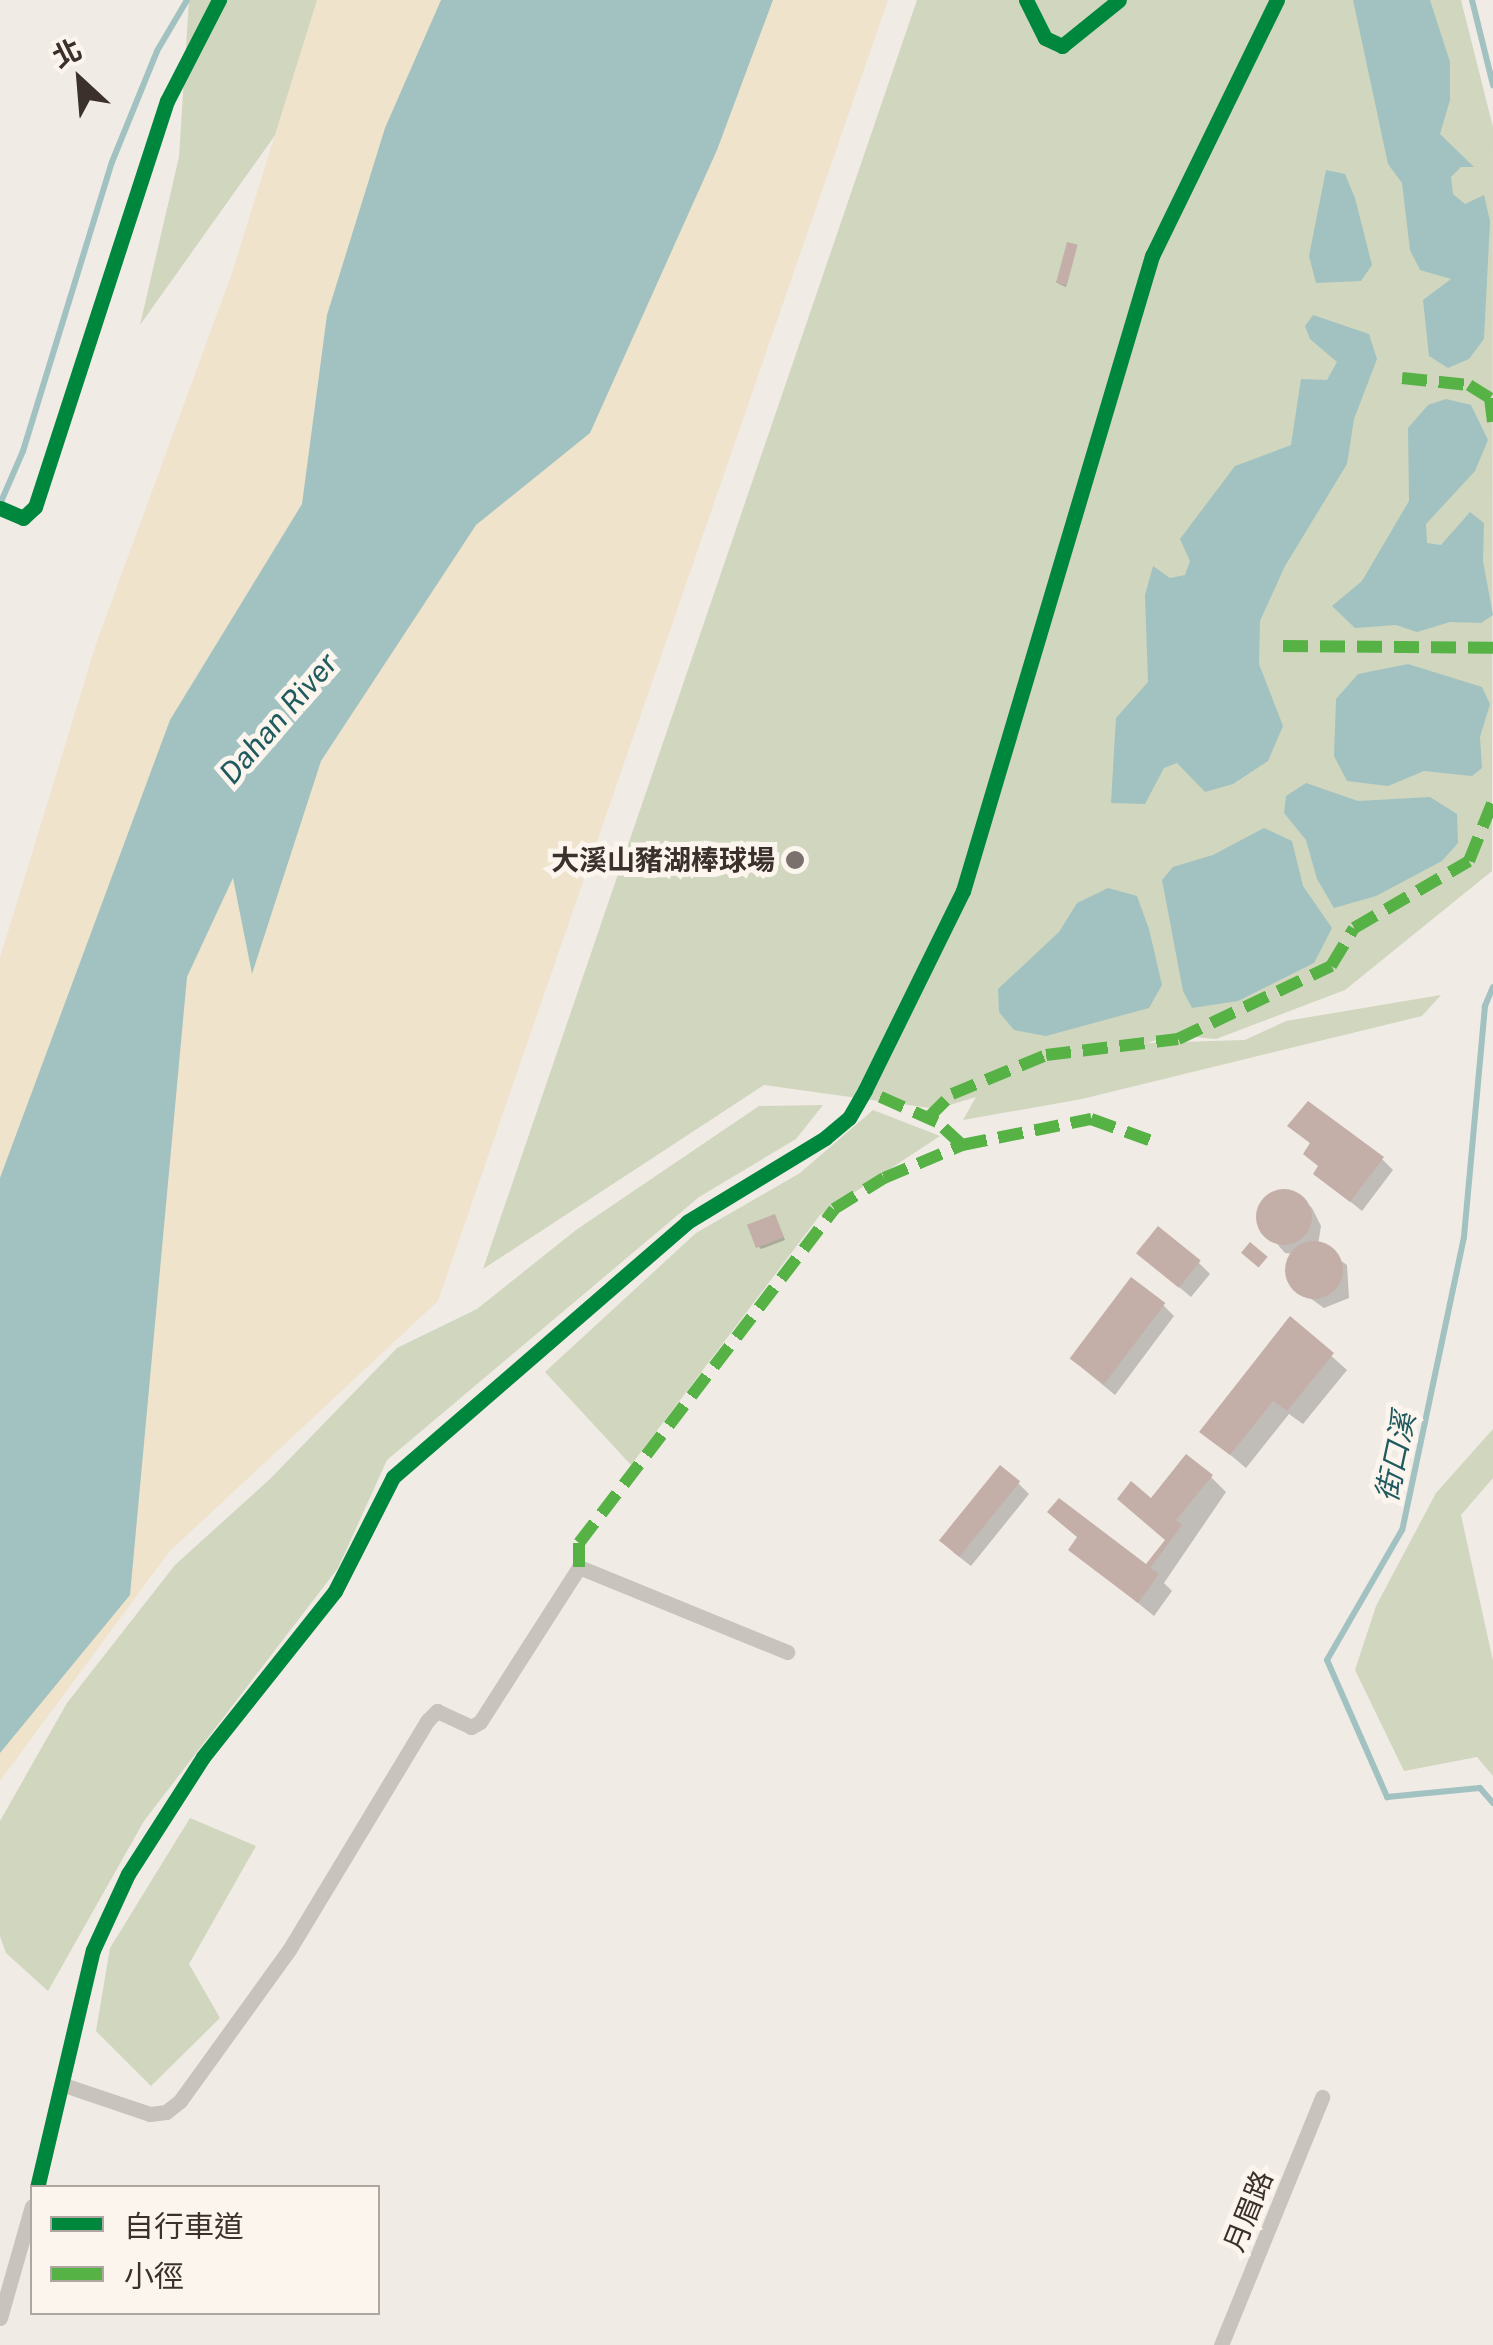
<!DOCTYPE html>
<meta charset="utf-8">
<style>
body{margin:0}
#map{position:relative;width:1493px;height:2345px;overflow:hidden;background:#f0ebe5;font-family:"Public Sans","Noto Sans TC",sans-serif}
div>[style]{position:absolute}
.green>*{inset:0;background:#d1d6bf}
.sand>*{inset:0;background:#efe3cc}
.water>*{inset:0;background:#a1c2c1}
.shadow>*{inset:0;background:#0003}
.stream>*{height:6px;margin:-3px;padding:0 3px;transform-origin:3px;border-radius:3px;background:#a1c2c1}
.building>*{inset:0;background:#c3afa7;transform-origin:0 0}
.round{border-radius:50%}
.street>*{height:15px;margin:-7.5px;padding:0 7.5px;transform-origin:7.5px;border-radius:7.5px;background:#c9c3be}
.quiet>*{height:12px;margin-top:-6px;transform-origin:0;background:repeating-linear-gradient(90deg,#57b246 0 25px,transparent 0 37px)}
.cycleway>*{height:15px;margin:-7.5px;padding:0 7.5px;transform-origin:7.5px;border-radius:7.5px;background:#00873e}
.dots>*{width:28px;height:28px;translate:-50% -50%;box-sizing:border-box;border:5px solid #fbf5ee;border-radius:50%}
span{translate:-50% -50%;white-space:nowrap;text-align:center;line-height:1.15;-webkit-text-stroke:10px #fbf5ee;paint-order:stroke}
.poi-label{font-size:28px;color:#3b302b;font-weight:700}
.right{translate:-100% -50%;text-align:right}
.street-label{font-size:28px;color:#3b302b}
.water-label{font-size:30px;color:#1f5a5e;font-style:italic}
.legend{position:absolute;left:30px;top:2185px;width:350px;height:130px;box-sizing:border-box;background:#fbf5ee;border:2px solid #aea6a0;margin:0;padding:12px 18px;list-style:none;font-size:30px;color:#3b302b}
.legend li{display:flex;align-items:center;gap:20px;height:50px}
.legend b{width:50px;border:2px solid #aea6a0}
.north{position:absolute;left:30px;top:30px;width:100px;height:100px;-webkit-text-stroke:8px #fbf5ee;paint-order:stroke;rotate:334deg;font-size:28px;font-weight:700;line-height:40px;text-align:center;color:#3b302b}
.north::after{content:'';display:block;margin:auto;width:35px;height:45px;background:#3b302b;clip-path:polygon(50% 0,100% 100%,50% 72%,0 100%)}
</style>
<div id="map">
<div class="green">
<div style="clip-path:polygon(189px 0,317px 0,303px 96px,140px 325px,179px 157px)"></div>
<div style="clip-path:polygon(917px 0,1461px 0,1493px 127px,1492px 871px,1345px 990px,1216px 1039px,1172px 1035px,1147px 1043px,1245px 1040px,1286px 1021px,1441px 995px,1422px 1016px,1082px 1099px,963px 1120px,976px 1097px,937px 1109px,764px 1085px,483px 1269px)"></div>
<div style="clip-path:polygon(823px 1105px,796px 1139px,699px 1197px,387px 1460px,338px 1568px,144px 1821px,48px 1991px,6px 1953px,0 1936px,0 1821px,67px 1703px,175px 1565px,270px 1479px,397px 1348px,477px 1309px,576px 1230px,759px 1106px)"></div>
<div style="clip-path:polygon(873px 1110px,940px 1136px,820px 1215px,631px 1465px,545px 1372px,696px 1233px,800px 1173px)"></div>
<div style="clip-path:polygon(1493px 1429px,1493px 1478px,1461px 1515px,1493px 1661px,1493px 1776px,1477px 1757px,1404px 1771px,1355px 1670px,1376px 1606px,1436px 1493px)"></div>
<div style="clip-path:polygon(190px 1818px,256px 1846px,189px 1964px,220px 2018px,151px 2086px,96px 2031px,110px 1948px)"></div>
</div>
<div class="sand">
<div style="clip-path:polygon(317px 0,888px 0,438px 1301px,169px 1552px,0 1781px,0 958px,96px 644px,232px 273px)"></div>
</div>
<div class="water">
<div style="clip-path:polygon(441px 0,773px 0,717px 150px,590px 433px,476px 525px,321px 761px,252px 974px,233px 878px,187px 977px,130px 1595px,0 1753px,0 1178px,170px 720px,302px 504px,327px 315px,385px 128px)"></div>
<div style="clip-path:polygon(1353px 0,1430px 0,1450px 62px,1450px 100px,1440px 134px,1474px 167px,1461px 167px,1451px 177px,1453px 194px,1465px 204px,1484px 195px,1490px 221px,1484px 339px,1469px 359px,1448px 368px,1429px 356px,1423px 300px,1451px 279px,1420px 270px,1410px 250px,1402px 183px,1388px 164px)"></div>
<div style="clip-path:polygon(1326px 170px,1345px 174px,1355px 198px,1372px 265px,1361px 281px,1316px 283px,1309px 256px)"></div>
<div style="clip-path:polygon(1313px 315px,1369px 334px,1377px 359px,1354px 419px,1347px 464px,1285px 566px,1260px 621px,1259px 664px,1283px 726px,1268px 761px,1233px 784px,1205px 792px,1177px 763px,1164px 768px,1145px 804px,1111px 803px,1116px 718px,1148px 682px,1145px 595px,1153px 566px,1170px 578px,1185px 575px,1190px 561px,1180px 539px,1235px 466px,1291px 445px,1301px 379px,1327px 380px,1337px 362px,1310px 339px,1305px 326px)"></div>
<div style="clip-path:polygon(1446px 399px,1471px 405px,1488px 440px,1475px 471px,1426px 524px,1427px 543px,1441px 545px,1470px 512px,1484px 523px,1483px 561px,1493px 615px,1481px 623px,1450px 622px,1417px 632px,1396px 625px,1355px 628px,1332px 606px,1362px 581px,1409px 501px,1408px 428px,1428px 405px)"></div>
<div style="clip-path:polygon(1408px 664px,1482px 687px,1490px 704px,1480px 737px,1482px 768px,1472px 776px,1424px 771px,1388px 786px,1347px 781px,1334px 756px,1336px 699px,1358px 674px)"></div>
<div style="clip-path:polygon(1306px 783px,1358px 801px,1430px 797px,1457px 814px,1458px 843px,1442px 861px,1376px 896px,1334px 908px,1317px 879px,1306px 840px,1284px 813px,1286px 796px)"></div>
<div style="clip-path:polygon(1264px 828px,1292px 841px,1303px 886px,1332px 928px,1314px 963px,1238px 1001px,1192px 1008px,1183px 991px,1162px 880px,1173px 867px,1213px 855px)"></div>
<div style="clip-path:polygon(1108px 888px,1137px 896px,1149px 929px,1162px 985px,1149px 1008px,1046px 1036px,1014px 1030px,999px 1012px,998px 989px,1059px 932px,1077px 903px)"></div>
</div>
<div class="shadow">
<div style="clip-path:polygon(1076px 247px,1066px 287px,1059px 284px,1056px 282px)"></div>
<div style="clip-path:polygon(1291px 1126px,1382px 1159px,1393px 1170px,1362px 1211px,1316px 1174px,1320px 1167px,1312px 1145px)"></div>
<div style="clip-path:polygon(1277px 1193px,1301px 1197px,1312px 1208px,1321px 1226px,1318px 1245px,1347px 1265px,1349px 1298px,1324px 1308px,1293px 1286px,1286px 1267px,1295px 1254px,1285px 1253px,1259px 1223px,1261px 1205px)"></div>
<div style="clip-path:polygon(775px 1217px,785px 1240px,761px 1249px,758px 1246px)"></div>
<div style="clip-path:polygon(1150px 1263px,1199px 1263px,1210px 1274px,1191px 1297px)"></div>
<div style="clip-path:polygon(1163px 1305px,1174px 1316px,1115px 1395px,1081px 1367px)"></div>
<div style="clip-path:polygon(1290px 1319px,1347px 1370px,1303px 1424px,1289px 1414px,1246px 1468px,1203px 1432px)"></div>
<div style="clip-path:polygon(1211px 1477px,1226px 1492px,1164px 1583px,1172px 1591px,1154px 1616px,1071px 1549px,1079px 1538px,1050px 1512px,1147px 1567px,1167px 1541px,1151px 1502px)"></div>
<div style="clip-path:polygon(1018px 1483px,1029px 1494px,971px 1566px,953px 1552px)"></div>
</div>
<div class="stream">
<div style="left:1472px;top:0;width:88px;rotate:76.1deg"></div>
<div style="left:0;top:504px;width:58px;rotate:-66.5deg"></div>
<div style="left:23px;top:451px;width:302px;rotate:-72.9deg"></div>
<div style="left:112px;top:162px;width:120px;rotate:-67.9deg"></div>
<div style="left:157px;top:51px;width:59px;rotate:-59.5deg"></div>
<div style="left:1493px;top:987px;width:21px;rotate:113deg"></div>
<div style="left:1485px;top:1006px;width:232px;rotate:95.2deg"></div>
<div style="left:1464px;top:1237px;width:299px;rotate:101.9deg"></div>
<div style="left:1402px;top:1530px;width:150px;rotate:120deg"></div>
<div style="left:1327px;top:1660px;width:150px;rotate:66.3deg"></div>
<div style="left:1387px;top:1797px;width:93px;rotate:-5.5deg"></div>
<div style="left:1480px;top:1788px;width:20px;rotate:49deg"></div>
</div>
<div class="building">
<div style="left:1067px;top:242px;width:11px;height:42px;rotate:15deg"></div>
<div style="clip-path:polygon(1308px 1101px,1384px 1157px,1350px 1202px,1313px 1174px,1318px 1166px,1303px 1154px,1310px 1143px,1287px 1126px)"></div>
<div class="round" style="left:1256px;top:1189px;width:56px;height:56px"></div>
<div style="left:775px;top:1214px;width:25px;height:30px;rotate:69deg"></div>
<div style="left:1158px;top:1226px;width:55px;height:35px;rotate:39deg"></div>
<div class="round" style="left:1285px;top:1241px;width:58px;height:58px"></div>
<div style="left:1250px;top:1242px;width:23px;height:14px;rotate:40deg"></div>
<div style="left:1131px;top:1277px;width:43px;height:102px;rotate:37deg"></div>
<div style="clip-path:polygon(1290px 1316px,1334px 1353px,1287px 1411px,1273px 1401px,1230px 1455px,1199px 1432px)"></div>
<div style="clip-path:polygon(1186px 1454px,1213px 1475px,1176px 1520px,1182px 1525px,1150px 1568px,1159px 1574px,1138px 1603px,1068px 1550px,1077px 1537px,1047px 1512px,1059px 1498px,1146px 1564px,1165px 1540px,1117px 1499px,1131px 1481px,1151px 1498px)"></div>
<div style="left:1000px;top:1465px;width:26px;height:97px;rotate:39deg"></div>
</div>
<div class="street">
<div style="left:64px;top:2085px;width:91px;rotate:18.6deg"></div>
<div style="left:150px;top:2114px;width:16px;rotate:-7deg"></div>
<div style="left:166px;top:2112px;width:18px;rotate:-38deg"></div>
<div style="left:180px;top:2101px;width:186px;rotate:-54.2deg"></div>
<div style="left:289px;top:1950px;width:269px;rotate:-58.9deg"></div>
<div style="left:428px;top:1720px;width:13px;rotate:-45deg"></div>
<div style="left:437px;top:1711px;width:38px;rotate:25deg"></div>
<div style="left:471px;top:1727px;width:10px;rotate:-29deg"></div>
<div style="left:480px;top:1722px;width:184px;rotate:-57.4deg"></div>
<div style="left:579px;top:1567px;width:225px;rotate:22.2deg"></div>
<div style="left:37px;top:2188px;width:244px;rotate:-76.8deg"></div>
<div style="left:93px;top:1950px;width:84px;rotate:-65.3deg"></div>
<div style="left:128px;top:1874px;width:139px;rotate:-57.3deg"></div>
<div style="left:203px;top:1757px;width:212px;rotate:-51.5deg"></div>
<div style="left:335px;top:1591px;width:128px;rotate:-63deg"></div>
<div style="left:393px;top:1477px;width:389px;rotate:-40.9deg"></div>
<div style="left:687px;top:1222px;width:162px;rotate:-31.3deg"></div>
<div style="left:825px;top:1138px;width:31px;rotate:-40deg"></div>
<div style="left:849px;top:1118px;width:32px;rotate:-60deg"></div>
<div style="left:865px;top:1090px;width:222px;rotate:-63.8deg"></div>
<div style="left:963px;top:891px;width:663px;rotate:-73.43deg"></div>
<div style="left:1152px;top:256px;width:285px;rotate:-64deg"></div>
<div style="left:0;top:2318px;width:116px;rotate:-74.1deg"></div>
<div style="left:1221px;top:2345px;width:268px;rotate:-67.8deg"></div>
</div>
<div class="quiet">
<div style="left:1402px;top:378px;width:67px;rotate:6deg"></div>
<div style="left:1469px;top:385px;width:25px;rotate:32deg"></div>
<div style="left:1490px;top:398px;width:24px;rotate:83deg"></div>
<div style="left:1283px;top:646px;width:210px;rotate:0.5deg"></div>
<div style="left:928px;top:1118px;width:34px;rotate:-45deg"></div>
<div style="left:952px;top:1094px;width:102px;rotate:-22.5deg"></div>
<div style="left:1046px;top:1055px;width:133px;rotate:-6.9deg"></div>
<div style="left:1178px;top:1039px;width:170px;rotate:-25.5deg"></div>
<div style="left:1331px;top:966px;width:44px;rotate:-58.8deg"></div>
<div style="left:1354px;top:928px;width:133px;rotate:-30.2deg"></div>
<div style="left:1469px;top:861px;width:65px;rotate:-68.2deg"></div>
<div style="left:962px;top:1145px;width:132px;rotate:-11.4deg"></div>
<div style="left:1091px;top:1119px;width:73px;rotate:19.9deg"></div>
<div style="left:579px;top:1567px;width:24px;rotate:-90deg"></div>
<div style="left:579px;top:1543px;width:420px;rotate:-52.6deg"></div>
<div style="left:834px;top:1209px;width:59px;rotate:-31.8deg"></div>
<div style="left:884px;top:1178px;width:85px;rotate:-22.9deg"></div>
<div style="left:962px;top:1145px;width:34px;rotate:-137deg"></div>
<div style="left:937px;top:1122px;width:79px;rotate:-156deg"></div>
</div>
<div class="cycleway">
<div style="left:1026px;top:0;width:42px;rotate:63.4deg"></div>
<div style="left:1045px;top:38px;width:19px;rotate:25deg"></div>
<div style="left:1062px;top:46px;width:73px;rotate:-38.9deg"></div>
<div style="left:0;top:508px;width:25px;rotate:23deg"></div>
<div style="left:23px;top:518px;width:16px;rotate:-43deg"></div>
<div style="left:35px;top:507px;width:427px;rotate:-72deg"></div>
<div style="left:167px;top:101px;width:114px;rotate:-62.8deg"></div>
<div style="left:37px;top:2188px;width:244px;rotate:-76.8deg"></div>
<div style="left:93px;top:1950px;width:84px;rotate:-65.3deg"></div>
<div style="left:128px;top:1874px;width:139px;rotate:-57.3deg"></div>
<div style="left:203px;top:1757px;width:212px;rotate:-51.5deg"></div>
<div style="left:335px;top:1591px;width:128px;rotate:-63deg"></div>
<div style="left:393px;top:1477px;width:389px;rotate:-40.9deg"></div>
<div style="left:687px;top:1222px;width:162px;rotate:-31.3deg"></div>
<div style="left:825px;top:1138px;width:31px;rotate:-40deg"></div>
<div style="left:849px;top:1118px;width:32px;rotate:-60deg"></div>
<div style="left:865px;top:1090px;width:222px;rotate:-63.8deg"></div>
<div style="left:963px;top:891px;width:663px;rotate:-73.43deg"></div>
<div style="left:1152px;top:256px;width:285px;rotate:-64deg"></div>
</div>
<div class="dots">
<div style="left:795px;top:860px;background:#7a716c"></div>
</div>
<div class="poi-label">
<span class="right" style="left:775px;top:860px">大溪山豬湖棒球場</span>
</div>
<div class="street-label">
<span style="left:1248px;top:2211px;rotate:-68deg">月眉路</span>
</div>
<div class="water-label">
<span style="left:278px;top:718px;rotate:-49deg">Dahan River</span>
<span style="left:1395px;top:1457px;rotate:-78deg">街口溪</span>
</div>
<ul class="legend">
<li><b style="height:12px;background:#00873e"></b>自行車道</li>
<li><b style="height:12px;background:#57b246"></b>小徑</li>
</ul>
<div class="north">北</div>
</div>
